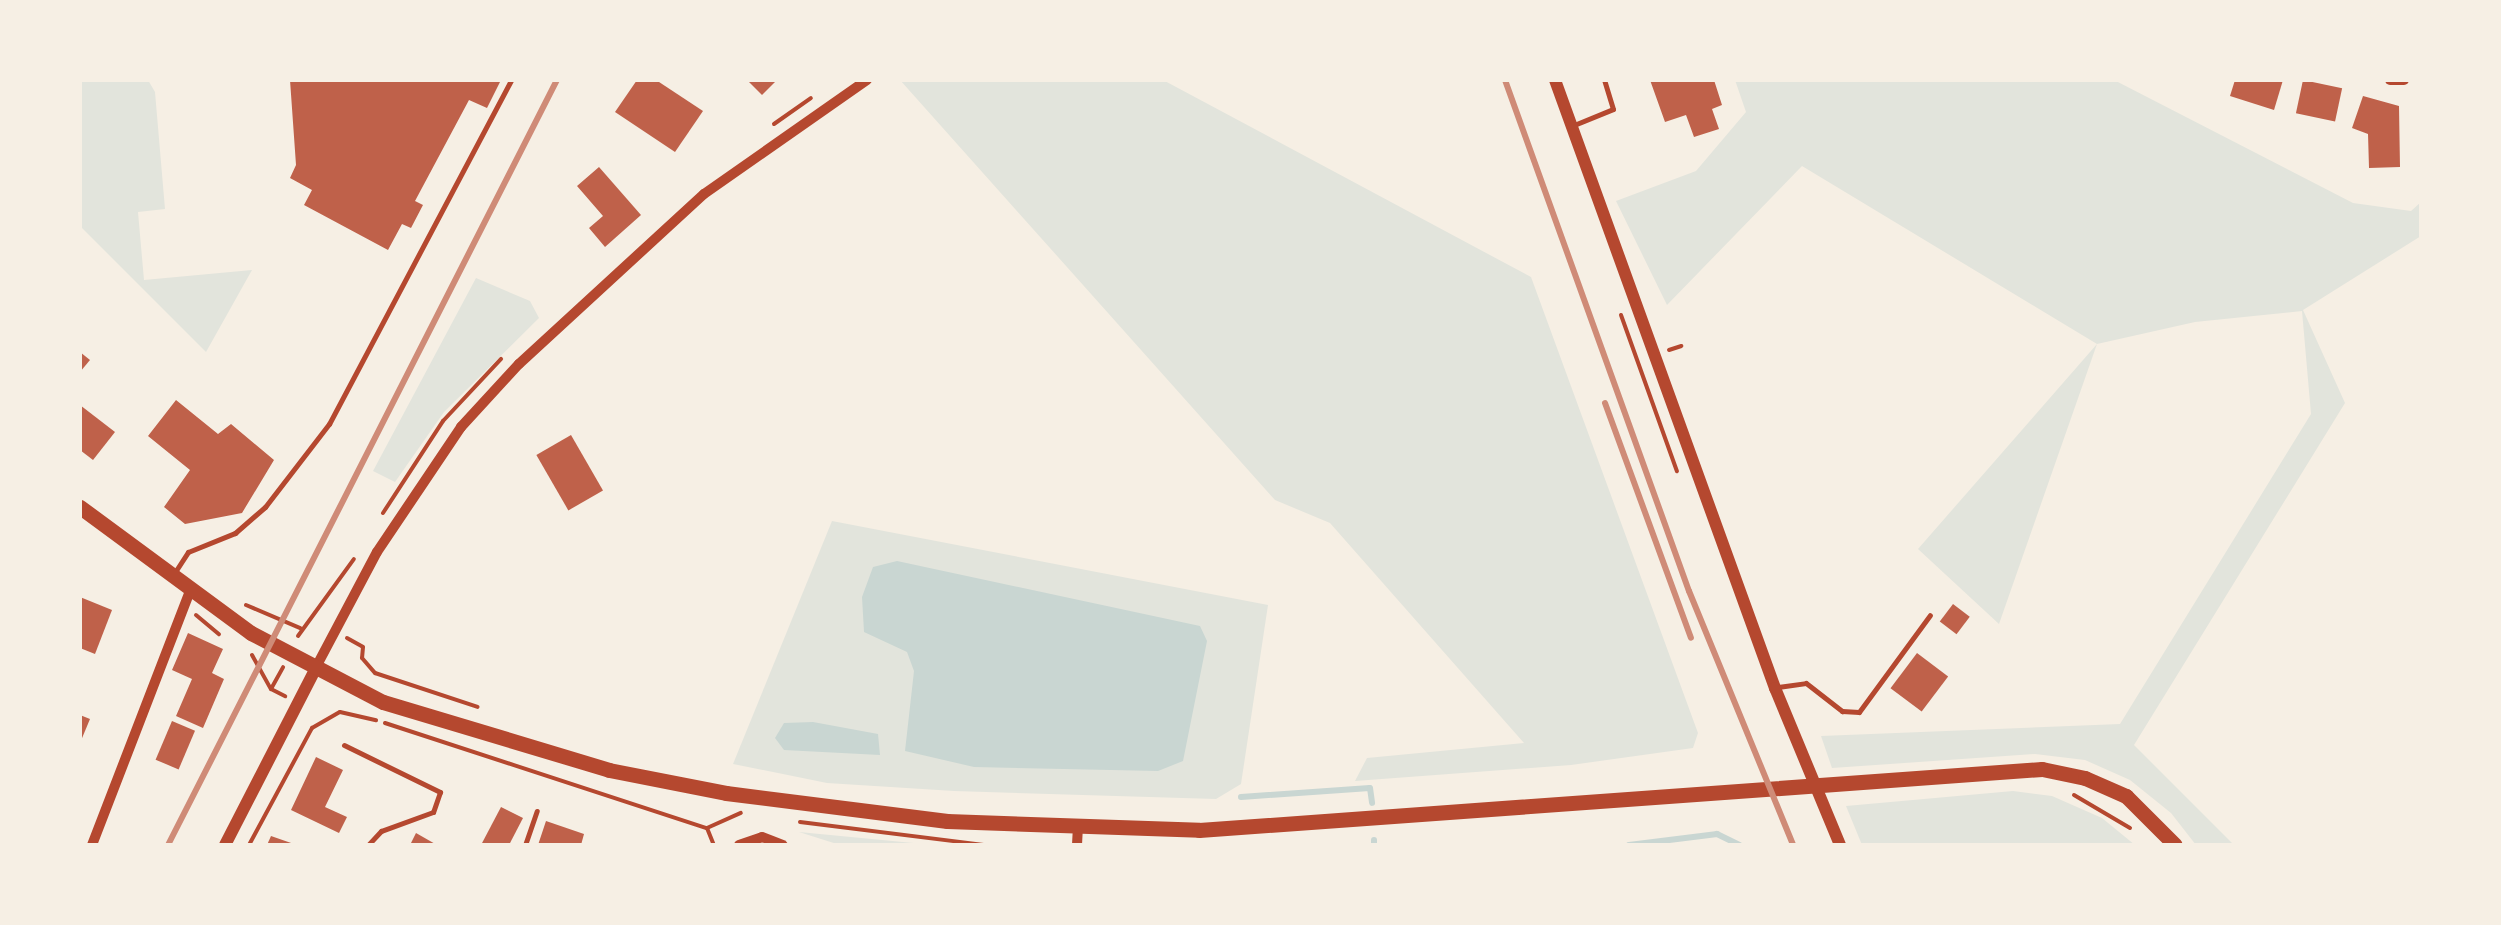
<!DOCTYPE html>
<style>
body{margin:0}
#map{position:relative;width:2501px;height:925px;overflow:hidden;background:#f6efe4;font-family:Jost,sans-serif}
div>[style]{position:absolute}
.green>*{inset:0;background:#e2e4dc}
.water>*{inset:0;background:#c9d6d2}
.stream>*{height:6px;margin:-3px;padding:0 3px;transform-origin:3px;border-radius:3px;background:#c9d6d2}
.building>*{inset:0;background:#bf614a;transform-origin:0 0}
.path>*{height:4px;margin:-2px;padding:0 2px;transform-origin:2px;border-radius:2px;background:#b5482f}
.service>*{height:5px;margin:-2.5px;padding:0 2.5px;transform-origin:2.5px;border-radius:2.5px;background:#b5482f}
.minor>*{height:10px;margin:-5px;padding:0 5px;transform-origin:5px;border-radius:5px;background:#b5482f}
.tertiary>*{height:12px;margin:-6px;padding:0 6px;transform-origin:6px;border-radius:6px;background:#b5482f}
.secondary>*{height:15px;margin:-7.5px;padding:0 7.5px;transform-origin:7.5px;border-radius:7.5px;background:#b5482f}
.rail>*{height:6px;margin:-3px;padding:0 3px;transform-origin:3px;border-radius:3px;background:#cf8b77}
span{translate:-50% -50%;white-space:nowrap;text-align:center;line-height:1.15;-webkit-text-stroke:9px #f6efe4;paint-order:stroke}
.frame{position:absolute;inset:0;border:82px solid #f6efe4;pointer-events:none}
</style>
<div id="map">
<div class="green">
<div style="clip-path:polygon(80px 80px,148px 80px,155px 92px,165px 209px,138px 212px,144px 280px,252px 270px,206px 352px,80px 226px)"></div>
<div style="clip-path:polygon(900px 80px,1163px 80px,1531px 277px,1698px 733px,1693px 748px,1571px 765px,1355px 781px,1367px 758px,1524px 743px,1330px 523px,1275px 500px)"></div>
<div style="clip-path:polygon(1735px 80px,2114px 80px,2353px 203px,2411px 211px,2421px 202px,2421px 236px,2303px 310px,2345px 403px,2134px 745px,2234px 845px,2196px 845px,2171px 813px,2130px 780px,2085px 760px,2035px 754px,1832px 768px,1821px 736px,2120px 724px,2311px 414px,2302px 311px,2195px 322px,2097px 344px,1999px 624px,1918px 549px,2097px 344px,1802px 166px,1667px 305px,1616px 201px,1696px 171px,1746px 112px)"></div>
<div style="clip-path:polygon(476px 278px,530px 301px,539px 318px,444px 412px,395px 482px,373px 471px)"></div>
<div style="clip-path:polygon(832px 521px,1268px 605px,1241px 784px,1216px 799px,954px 791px,827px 783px,733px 764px)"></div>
<div style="clip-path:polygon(2013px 791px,2052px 796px,2102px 818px,2135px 845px,1862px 845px,1846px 806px)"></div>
<div style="clip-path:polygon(799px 832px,934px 845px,840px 845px)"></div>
</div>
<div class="water">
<div style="clip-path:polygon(897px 561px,1200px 626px,1207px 641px,1183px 761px,1158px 771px,974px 767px,905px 751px,914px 671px,907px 652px,864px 632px,862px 597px,873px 567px)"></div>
<div style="clip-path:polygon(813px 722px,878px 734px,880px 755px,784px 750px,775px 738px,784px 723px)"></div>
</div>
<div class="stream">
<div style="left:1241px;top:797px;width:129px;rotate:-4deg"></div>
<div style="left:1370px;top:788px;width:15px;rotate:82deg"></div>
<div style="left:1374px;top:840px;width:5px;rotate:90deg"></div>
<div style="left:1629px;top:845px;width:89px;rotate:-7.1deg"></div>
<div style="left:1717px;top:834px;width:25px;rotate:26deg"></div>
</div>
<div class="building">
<div style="clip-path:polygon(290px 80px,501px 80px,487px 108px,469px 100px,415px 201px,423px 205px,411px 228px,402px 224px,388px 250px,304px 205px,312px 190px,290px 178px,296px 165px)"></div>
<div style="clip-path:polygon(637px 80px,656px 80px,703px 111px,675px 152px,615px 112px)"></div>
<div style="clip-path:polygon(747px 80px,777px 80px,762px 95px)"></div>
<div style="clip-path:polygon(1650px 80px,1714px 80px,1722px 105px,1712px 109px,1719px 129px,1694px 137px,1686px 115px,1665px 122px)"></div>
<div style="clip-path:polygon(2235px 80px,2283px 80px,2274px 110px,2230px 96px)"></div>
<div style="left:2303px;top:80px;width:40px;height:34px;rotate:12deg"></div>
<div style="clip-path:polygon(2363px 96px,2399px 106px,2400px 167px,2369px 168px,2368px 134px,2352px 128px)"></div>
<div style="clip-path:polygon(599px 167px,641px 215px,605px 247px,589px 228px,603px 216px,577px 186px)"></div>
<div style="clip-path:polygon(80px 352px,90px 360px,80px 372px)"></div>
<div style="clip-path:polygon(176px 400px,218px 434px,231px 424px,274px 460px,242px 513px,185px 524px,164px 507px,190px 470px,148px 436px)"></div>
<div style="clip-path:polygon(80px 405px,115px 432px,93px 460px,80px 450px)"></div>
<div style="left:571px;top:435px;width:64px;height:40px;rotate:60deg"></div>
<div style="clip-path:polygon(80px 597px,112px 610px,95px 654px,80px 648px)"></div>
<div style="left:1953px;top:604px;width:21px;height:22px;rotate:37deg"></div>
<div style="clip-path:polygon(188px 633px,223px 649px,212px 673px,224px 679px,203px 728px,176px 716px,192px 679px,172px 670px)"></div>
<div style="left:1917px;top:653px;width:39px;height:44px;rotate:37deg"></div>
<div style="clip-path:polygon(80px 715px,90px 719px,80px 743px)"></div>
<div style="left:172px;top:721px;width:25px;height:42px;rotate:23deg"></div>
<div style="clip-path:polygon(316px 757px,343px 770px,325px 807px,347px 817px,339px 833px,291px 810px)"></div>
<div style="clip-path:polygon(501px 807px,523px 818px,509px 845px,481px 845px)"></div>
<div style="clip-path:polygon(546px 821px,584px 834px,581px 845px,538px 845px)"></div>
<div style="clip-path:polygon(416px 833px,437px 845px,410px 845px)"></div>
<div style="clip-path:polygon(271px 836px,294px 844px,294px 845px,267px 845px)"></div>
</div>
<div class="path">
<div style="left:774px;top:124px;width:45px;rotate:-35.1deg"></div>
<div style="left:1621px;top:315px;width:166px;rotate:70.3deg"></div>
<div style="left:1669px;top:350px;width:13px;rotate:-18deg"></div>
<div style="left:383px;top:513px;width:110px;rotate:-56.9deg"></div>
<div style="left:443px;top:421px;width:85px;rotate:-46.9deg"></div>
<div style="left:246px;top:605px;width:59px;rotate:23.1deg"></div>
<div style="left:196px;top:615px;width:30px;rotate:40deg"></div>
<div style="left:298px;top:636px;width:95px;rotate:-54deg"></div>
<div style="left:347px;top:638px;width:18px;rotate:29deg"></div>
<div style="left:363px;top:647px;width:11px;rotate:95deg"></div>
<div style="left:362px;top:658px;width:20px;rotate:49deg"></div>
<div style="left:375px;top:673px;width:108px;rotate:18.3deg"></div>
<div style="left:252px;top:655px;width:39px;rotate:61deg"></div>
<div style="left:271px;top:689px;width:16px;rotate:27deg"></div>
<div style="left:271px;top:689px;width:25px;rotate:-61deg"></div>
<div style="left:385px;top:723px;width:339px;rotate:18.1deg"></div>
<div style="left:707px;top:828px;width:37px;rotate:-24deg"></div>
<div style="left:2074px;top:795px;width:65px;rotate:30.5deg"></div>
<div style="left:800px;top:822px;width:185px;rotate:7.1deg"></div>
<div style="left:707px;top:828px;width:18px;rotate:68deg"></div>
<div style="left:249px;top:845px;width:133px;rotate:-61.7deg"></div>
<div style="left:312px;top:728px;width:32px;rotate:-30deg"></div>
<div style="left:340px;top:712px;width:37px;rotate:13deg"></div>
</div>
<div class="service">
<div style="left:1574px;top:125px;width:42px;rotate:-22.3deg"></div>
<div style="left:1613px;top:109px;width:30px;rotate:-107deg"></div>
<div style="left:175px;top:572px;width:24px;rotate:-57deg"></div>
<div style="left:188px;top:552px;width:51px;rotate:-22deg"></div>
<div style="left:235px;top:533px;width:40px;rotate:-41deg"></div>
<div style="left:265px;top:507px;width:105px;rotate:-52.4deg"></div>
<div style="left:329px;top:424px;width:389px;rotate:-62.1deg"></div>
<div style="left:1778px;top:687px;width:28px;rotate:-8deg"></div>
<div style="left:1806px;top:683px;width:46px;rotate:37.9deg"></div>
<div style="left:1842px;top:711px;width:17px;rotate:3deg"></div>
<div style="left:1859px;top:712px;width:120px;rotate:-53.8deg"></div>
<div style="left:344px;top:745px;width:107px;rotate:26.1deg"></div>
<div style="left:440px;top:792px;width:21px;rotate:109deg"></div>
<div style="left:433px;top:812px;width:55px;rotate:159.9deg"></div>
<div style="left:381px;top:831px;width:19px;rotate:133deg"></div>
<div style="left:525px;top:845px;width:36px;rotate:-71deg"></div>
</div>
<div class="minor">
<div style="left:2390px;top:80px;width:14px"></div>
<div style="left:315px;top:669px;width:132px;rotate:-62.1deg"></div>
<div style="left:377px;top:552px;width:151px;rotate:-56.1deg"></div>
<div style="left:461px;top:427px;width:86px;rotate:-47.4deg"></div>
<div style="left:519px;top:364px;width:251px;rotate:-42.6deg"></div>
<div style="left:704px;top:194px;width:199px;rotate:-35deg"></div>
<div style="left:92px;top:845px;width:270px;rotate:-68.9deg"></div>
<div style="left:739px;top:845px;width:24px;rotate:-19deg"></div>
<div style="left:762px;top:837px;width:22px;rotate:21deg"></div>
<div style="left:1077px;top:845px;width:18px;rotate:-87deg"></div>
</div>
<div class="tertiary">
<div style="left:1555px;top:80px;width:647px;rotate:70.11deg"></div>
<div style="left:1775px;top:688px;width:170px;rotate:67.5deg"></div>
<div style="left:225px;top:845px;width:197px;rotate:-62.8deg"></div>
</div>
<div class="secondary">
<div style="left:80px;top:507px;width:212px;rotate:36.4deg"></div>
<div style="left:251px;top:633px;width:149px;rotate:27.6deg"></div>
<div style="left:383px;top:702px;width:236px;rotate:16.7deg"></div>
<div style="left:609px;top:770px;width:119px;rotate:11.1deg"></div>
<div style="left:726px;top:793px;width:223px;rotate:7.2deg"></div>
<div style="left:947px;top:821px;width:252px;rotate:2deg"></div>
<div style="left:1199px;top:830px;width:845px;rotate:-4.14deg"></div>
<div style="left:2042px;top:769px;width:44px;rotate:11.8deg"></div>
<div style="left:2085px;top:778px;width:45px;rotate:23.7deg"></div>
<div style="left:2126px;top:796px;width:69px;rotate:45deg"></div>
</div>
<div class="rail">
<div style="left:1505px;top:80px;width:543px;rotate:70.2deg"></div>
<div style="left:1689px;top:591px;width:274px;rotate:67.7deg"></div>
<div style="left:1605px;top:403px;width:250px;rotate:69.9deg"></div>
<div style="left:168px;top:845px;width:858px;rotate:-63.05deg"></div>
</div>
<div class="frame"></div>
</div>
